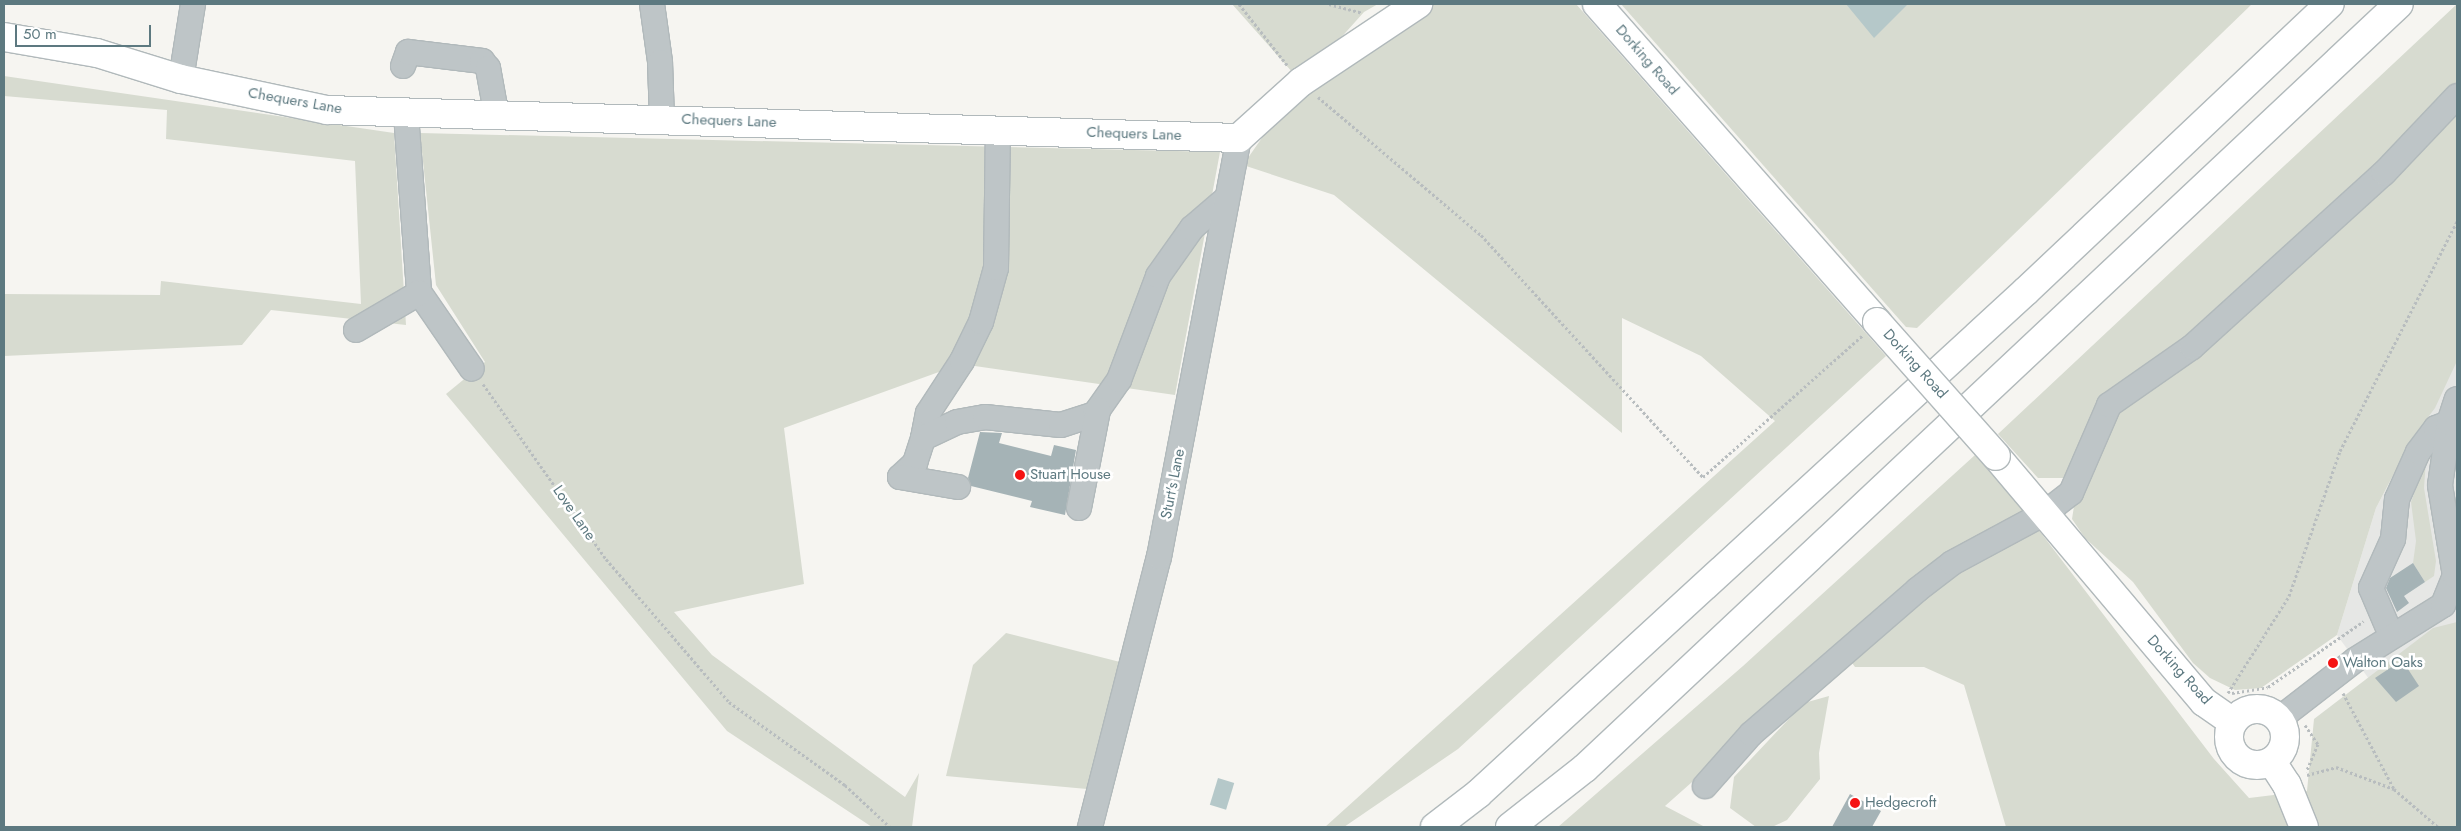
<!DOCTYPE html>
<style>
body{margin:0}
#map{position:relative;width:2461px;height:831px;overflow:hidden;background:#f6f5f1;font-family:Jost,sans-serif}
div>[style]{position:absolute}
.built>*{inset:0;background:#e6e7e5}
.green>*{inset:0;background:#d7dbd0}
.water>*{inset:0;background:#b5c8c9;transform-origin:0 0}
.building>*{inset:0;background:#a5b3b6}
.path>*{height:3px;margin-top:-1.5px;transform-origin:0;background:repeating-linear-gradient(90deg,#b8bdbf 0 2.5px,transparent 0 5px)}
.roads{filter:drop-shadow(1px 0 #b1b9bb) drop-shadow(-1px 0 #b1b9bb) drop-shadow(0 1px #b1b9bb) drop-shadow(0 -1px #b1b9bb)}
.minor>*{height:24px;margin:-12px;padding:0 12px;transform-origin:12px;border-radius:12px;background:#bec5c7}
.major>*{height:28px;margin:-14px;padding:0 14px;transform-origin:14px;border-radius:14px;background:#fff}
.major>.ring{margin:-14px;padding:0;box-sizing:content-box;background:none;border:28px solid #fff;border-radius:50%}
.highway>*{height:28px;margin:-14px;padding:0 14px;transform-origin:14px;border-radius:14px;background:#fff}
.bridges{filter:drop-shadow(1px 0 #b1b9bb) drop-shadow(-1px 0 #b1b9bb) drop-shadow(0 1px #b1b9bb) drop-shadow(0 -1px #b1b9bb)}
.major-bridge>*{height:28px;margin:-14px;padding:0 14px;transform-origin:14px;border-radius:14px;background:#fff}
.dots>*{width:14px;height:14px;translate:-50% -50%;box-sizing:border-box;border:2px solid #fff;border-radius:50%}
span{translate:-50% -50%;white-space:nowrap;text-align:center;line-height:1.15;-webkit-text-stroke:5px #fff;paint-order:stroke}
.street-label{font-size:15px;color:#5d7980}
.poi-label{font-size:15px;color:#5d7980}
.left{translate:0 -50%;text-align:left}
.frame{position:absolute;inset:0;border:5px solid #5d7980;pointer-events:none}
.scale{position:absolute;left:15px;top:25px;width:136px;height:22px;box-sizing:border-box;border:2px solid #5d7980;border-top:0;padding-left:6px;font-size:15px;line-height:18px;white-space:nowrap;color:#5d7980;-webkit-text-stroke:4px #fff;paint-order:stroke}
</style>
<div id="map">
<div class="built">
<div style="clip-path:polygon(2457px 275px,2457px 741px,2369px 679px,2337px 635px,2376px 508px,2413px 437px)"></div>
</div>
<div class="green">
<div style="clip-path:polygon(1232px 4px,1378px 4px,1364px 12px,1303px 80px,1421px 4px,1576px 4px,1886px 356px,1458px 749px,1344px 827px,1325px 827px,1775px 421px,1701px 356px,1622px 318px,1622px 433px,1334px 195px,1243px 165px,1301px 82px)"></div>
<div style="clip-path:polygon(1621px 4px,2252px 4px,1917px 328px,1906px 327px)"></div>
<div style="clip-path:polygon(2457px 4px,2457px 361px,2435px 408px,2413px 437px,2376px 508px,2337px 635px,2261px 688px,2235px 690px,2210px 678px,2193px 663px,2133px 582px,2085px 538px,2072px 519px,2083px 448px,2063px 478px,2038px 478px,1998px 434px)"></div>
<div style="clip-path:polygon(4px 76px,394px 133px,406px 325px,271px 310px,242px 345px,4px 356px,4px 294px,160px 295px,161px 281px,361px 304px,355px 161px,166px 139px,167px 110px,4px 96px)"></div>
<div style="clip-path:polygon(420px 133px,1220px 152px,1175px 395px,961px 364px,784px 428px,804px 584px,674px 612px,712px 655px,905px 797px,919px 773px,912px 827px,872px 827px,727px 731px,446px 394px,485px 362px,436px 285px)"></div>
<div style="clip-path:polygon(1975px 455px,2025px 512px,2214px 759px,2249px 798px,2307px 791px,2314px 719px,2433px 628px,2457px 622px,2457px 827px,2006px 827px,1964px 685px,1924px 667px,1855px 667px,1842px 649px,1665px 806px,1705px 827px,1558px 827px,1743px 666px)"></div>
<div style="clip-path:polygon(2426px 460px,2424px 488px,2436px 561px,2434px 576px,2425px 582px,2413px 563px,2416px 541px,2411px 502px)"></div>
<div style="clip-path:polygon(1006px 633px,1120px 662px,1087px 789px,946px 776px,973px 665px)"></div>
<div style="clip-path:polygon(1829px 696px,1819px 753px,1820px 779px,1787px 820px,1772px 827px,1756px 827px,1730px 808px,1734px 777px,1804px 703px)"></div>
</div>
<div class="water">
<div style="clip-path:polygon(1846px 4px,1908px 4px,1874px 38px)"></div>
<div style="left:1218px;top:778px;width:17px;height:28px;rotate:17deg"></div>
</div>
<div class="building">
<div style="clip-path:polygon(980px 432px,1002px 433px,999px 443px,1051px 456px,1054px 445px,1076px 450px,1065px 515px,1030px 507px,1032px 501px,971px 486px,968px 478px)"></div>
<div style="clip-path:polygon(2413px 563px,2425px 582px,2404px 596px,2409px 603px,2397px 612px,2386px 588px,2390px 578px)"></div>
<div style="clip-path:polygon(2402px 660px,2419px 686px,2396px 702px,2375px 678px)"></div>
<div style="clip-path:polygon(1850px 794px,1881px 811px,1872px 827px,1832px 827px)"></div>
</div>
<div class="path">
<div style="left:1239px;top:4px;width:79px;rotate:51.7deg"></div>
<div style="left:1329px;top:4px;width:34px;rotate:15deg"></div>
<div style="left:1318px;top:97px;width:214px;rotate:40.3deg"></div>
<div style="left:1481px;top:235px;width:328px;rotate:47.5deg"></div>
<div style="left:1703px;top:477px;width:213px;rotate:-41.6deg"></div>
<div style="left:483px;top:384px;width:214px;rotate:54.9deg"></div>
<div style="left:606px;top:559px;width:189px;rotate:49.3deg"></div>
<div style="left:729px;top:702px;width:143px;rotate:35.6deg"></div>
<div style="left:845px;top:785px;width:62px;rotate:43deg"></div>
<div style="left:2228px;top:693px;width:115px;rotate:-57.8deg"></div>
<div style="left:2289px;top:596px;width:154px;rotate:-70.6deg"></div>
<div style="left:2340px;top:451px;width:258px;rotate:-63deg"></div>
<div style="left:2232px;top:693px;width:36px;rotate:-9deg"></div>
<div style="left:2268px;top:687px;width:116px;rotate:-34.5deg"></div>
<div style="left:2343px;top:693px;width:109px;rotate:62deg"></div>
<div style="left:2394px;top:789px;width:58px;rotate:40.8deg"></div>
<div style="left:2305px;top:725px;width:23px;rotate:56deg"></div>
<div style="left:2318px;top:744px;width:30px;rotate:113deg"></div>
<div style="left:2307px;top:775px;width:30px;rotate:-15deg"></div>
<div style="left:2336px;top:767px;width:62px;rotate:20.8deg"></div>
</div>
<div class="roads">
<div class="minor">
<div style="left:652px;top:4px;width:59px;rotate:82.1deg"></div>
<div style="left:660px;top:62px;width:58px;rotate:88deg"></div>
<div style="left:403px;top:66px;width:15px;rotate:-70deg"></div>
<div style="left:408px;top:52px;width:75px;rotate:6.9deg"></div>
<div style="left:482px;top:61px;width:9px;rotate:49deg"></div>
<div style="left:488px;top:68px;width:45px;rotate:79.7deg"></div>
<div style="left:181px;top:79px;width:76px;rotate:-80.9deg"></div>
<div style="left:406px;top:114px;width:178px;rotate:85.8deg"></div>
<div style="left:419px;top:292px;width:93px;rotate:55.5deg"></div>
<div style="left:356px;top:330px;width:73px;rotate:-30.4deg"></div>
<div style="left:923px;top:438px;width:25px;rotate:-79deg"></div>
<div style="left:928px;top:413px;width:62px;rotate:-56.8deg"></div>
<div style="left:962px;top:361px;width:43px;rotate:-64deg"></div>
<div style="left:981px;top:322px;width:56px;rotate:-74.5deg"></div>
<div style="left:996px;top:268px;width:138px;rotate:-89.2deg"></div>
<div style="left:900px;top:477px;width:21px;rotate:-43deg"></div>
<div style="left:915px;top:463px;width:26px;rotate:-72deg"></div>
<div style="left:923px;top:438px;width:38px;rotate:-25deg"></div>
<div style="left:957px;top:422px;width:28px;rotate:-10deg"></div>
<div style="left:985px;top:417px;width:76px;rotate:6deg"></div>
<div style="left:1061px;top:425px;width:36px;rotate:-18deg"></div>
<div style="left:1095px;top:414px;width:42px;rotate:-54.8deg"></div>
<div style="left:1119px;top:380px;width:111px;rotate:-69.4deg"></div>
<div style="left:1158px;top:276px;width:59px;rotate:-54.7deg"></div>
<div style="left:1192px;top:228px;width:46px;rotate:-40.6deg"></div>
<div style="left:900px;top:477px;width:59px;rotate:9.8deg"></div>
<div style="left:1079px;top:508px;width:100px;rotate:-79deg"></div>
<div style="left:2391px;top:635px;width:51px;rotate:-113.1deg"></div>
<div style="left:2371px;top:588px;width:54px;rotate:-65.8deg"></div>
<div style="left:2393px;top:539px;width:40px;rotate:-84.3deg"></div>
<div style="left:2397px;top:499px;width:51px;rotate:-65.9deg"></div>
<div style="left:2418px;top:452px;width:30px;rotate:-53deg"></div>
<div style="left:2436px;top:428px;width:14px;rotate:-21deg"></div>
<div style="left:2279px;top:719px;width:96px;rotate:-37.8deg"></div>
<div style="left:2355px;top:660px;width:104px;rotate:-32deg"></div>
<div style="left:2443px;top:605px;width:31px;rotate:-68deg"></div>
<div style="left:2455px;top:576px;width:92px;rotate:-99.4deg"></div>
<div style="left:2440px;top:485px;width:63px;rotate:-81.7deg"></div>
<div style="left:2449px;top:423px;width:25px;rotate:-72deg"></div>
<div style="left:1705px;top:786px;width:69px;rotate:-48.5deg"></div>
<div style="left:1751px;top:734px;width:220px;rotate:-40.9deg"></div>
<div style="left:1917px;top:590px;width:44px;rotate:-37.6deg"></div>
<div style="left:1952px;top:563px;width:106px;rotate:-28.3deg"></div>
<div style="left:2045px;top:513px;width:33px;rotate:-38deg"></div>
<div style="left:2071px;top:493px;width:96px;rotate:-66.6deg"></div>
<div style="left:2109px;top:405px;width:101px;rotate:-34.9deg"></div>
<div style="left:2192px;top:347px;width:259px;rotate:-42.2deg"></div>
<div style="left:2384px;top:173px;width:106px;rotate:-46.5deg"></div>
<div style="left:1090px;top:827px;width:279px;rotate:-75.7deg"></div>
<div style="left:1159px;top:557px;width:427px;rotate:-79.2deg"></div>
</div>
<div class="major">
<div style="left:1597px;top:4px;width:424px;rotate:48.6deg"></div>
<div style="left:4px;top:37px;width:94px;rotate:9.8deg"></div>
<div style="left:97px;top:53px;width:88px;rotate:17.2deg"></div>
<div style="left:181px;top:79px;width:149px;rotate:12deg"></div>
<div style="left:327px;top:110px;width:912px;rotate:1.76deg"></div>
<div style="left:1239px;top:138px;width:84px;rotate:-42.1deg"></div>
<div style="left:1301px;top:82px;width:141px;rotate:-33.7deg"></div>
<div style="left:1996px;top:456px;width:322px;rotate:49.8deg"></div>
<div style="left:2204px;top:702px;width:35px;rotate:35deg"></div>
<div class="ring" style="left:2229px;top:709px;width:28px;height:28px"></div>
<div style="left:2272px;top:762px;width:27px;rotate:57deg"></div>
<div style="left:2287px;top:785px;width:45px;rotate:68deg"></div>
</div>
<div class="highway">
<div style="left:1435px;top:827px;width:54px;rotate:-37.5deg"></div>
<div style="left:1478px;top:794px;width:744px;rotate:-42.55deg"></div>
<div style="left:2026px;top:291px;width:418px;rotate:-43.4deg"></div>
<div style="left:1510px;top:827px;width:95px;rotate:-38.2deg"></div>
<div style="left:1585px;top:768px;width:1116px;rotate:-43.19deg"></div>
</div>
</div>
<div class="bridges">
<div class="major-bridge">
<div style="left:1877px;top:322px;width:179px;rotate:48.4deg"></div>
</div>
</div>
<div class="dots">
<div style="left:1020px;top:475px;background:#f51313"></div>
<div style="left:2333px;top:663px;background:#f51313"></div>
<div style="left:1855px;top:803px;background:#f51313"></div>
</div>
<div class="street-label">
<span style="left:1647px;top:60px;rotate:49deg">Dorking Road</span>
<span style="left:295px;top:101px;rotate:10deg">Chequers Lane</span>
<span style="left:729px;top:121px;rotate:2deg">Chequers Lane</span>
<span style="left:1134px;top:134px;rotate:2deg">Chequers Lane</span>
<span style="left:1915px;top:364px;rotate:48deg">Dorking Road</span>
<span style="left:1173px;top:484px;rotate:-79deg">Sturt's Lane</span>
<span style="left:574px;top:513px;rotate:55deg">Love Lane</span>
<span style="left:2179px;top:670px;rotate:48deg">Dorking Road</span>
</div>
<div class="poi-label">
<span class="left" style="left:1030px;top:475px">Stuart House</span>
<span class="left" style="left:2343px;top:663px">Walton Oaks</span>
<span class="left" style="left:1865px;top:803px">Hedgecroft</span>
</div>
<div class="frame"></div>
<div class="scale">50 m</div>
</div>
